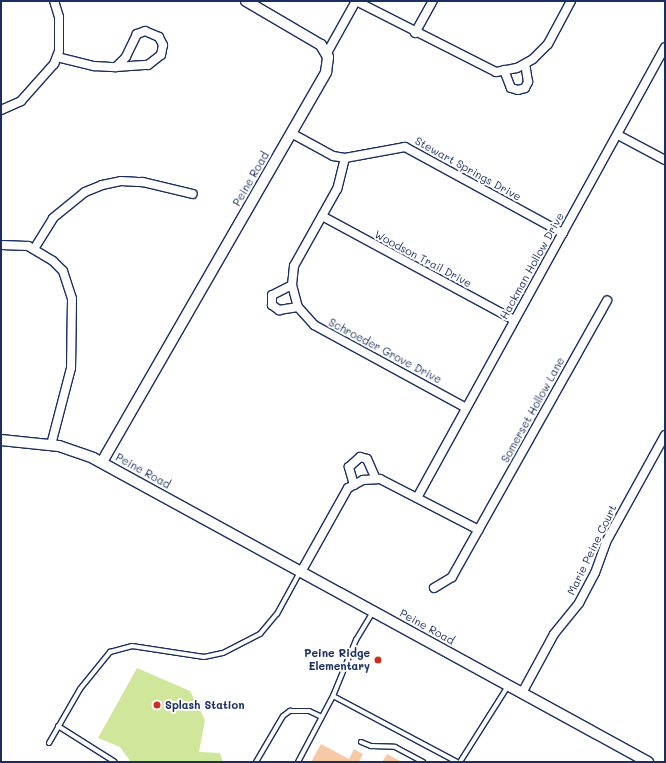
<!DOCTYPE html>
<style>
body{margin:0}
#map{position:relative;width:666px;height:763px;overflow:hidden;background:#fff;font-family:Mali,sans-serif}
div>[style]{position:absolute}
.green>*{inset:0;background:#cfe69b}
.building>*{inset:0;background:#f7c9a7}
.roads{filter:drop-shadow(1px 0 #1b2f5e) drop-shadow(-1px 0 #1b2f5e) drop-shadow(0 1px #1b2f5e) drop-shadow(0 -1px #1b2f5e)}
.service>*{height:4px;margin:-2px;padding:0 2px;transform-origin:2px;border-radius:2px;background:#fff}
.minor>*{height:8px;margin:-4px;padding:0 4px;transform-origin:4px;border-radius:4px;background:#fff}
.tertiary>*{height:10px;margin:-5px;padding:0 5px;transform-origin:5px;border-radius:5px;background:#fff}
.dots>*{width:11px;height:11px;translate:-50% -50%;box-sizing:border-box;border:2px solid #fff;border-radius:50%}
span{translate:-50% -50%;white-space:nowrap;text-align:center;line-height:1.15;-webkit-text-stroke:4px #fff;paint-order:stroke}
.street-label{font-size:11px;color:#1b2f5e}
.poi-label{font-size:11px;color:#1b2f5e;font-weight:700}
.right{translate:-100% -50%;text-align:right}
.left{translate:0 -50%;text-align:left}
.frame{position:absolute;inset:0;border:2px solid #1b2f5e;pointer-events:none}
</style>
<div id="map">
<div class="green">
<div style="clip-path:polygon(137px 668px,190px 691px,205px 720px,199px 752px,220px 753px,223px 762px,131px 762px,120px 747px,98px 738px)"></div>
</div>
<div class="building">
<div style="clip-path:polygon(321px 744px,349px 759px,354px 749px,363px 754px,359px 762px,311px 762px)"></div>
<div style="clip-path:polygon(387px 754px,402px 762px,382px 762px)"></div>
</div>
<div class="roads">
<div class="service">
<div style="left:333px;top:696px;width:140px;rotate:28deg"></div>
<div style="left:58px;top:726px;width:67px;rotate:32.3deg"></div>
<div style="left:361px;top:742px;width:11px;rotate:22deg"></div>
<div style="left:371px;top:746px;width:24px;rotate:2deg"></div>
<div style="left:395px;top:747px;width:32px;rotate:28deg"></div>
<div style="left:49px;top:743px;width:62px;rotate:-60.1deg"></div>
<div style="left:80px;top:689px;width:48px;rotate:-51deg"></div>
<div style="left:110px;top:652px;width:23px;rotate:-15deg"></div>
<div style="left:132px;top:646px;width:73px;rotate:8.7deg"></div>
<div style="left:204px;top:657px;width:19px;rotate:-12deg"></div>
<div style="left:223px;top:653px;width:42px;rotate:-27.2deg"></div>
<div style="left:260px;top:634px;width:26px;rotate:-50deg"></div>
<div style="left:277px;top:614px;width:48px;rotate:-61.3deg"></div>
<div style="left:256px;top:762px;width:53px;rotate:-59.6deg"></div>
<div style="left:283px;top:716px;width:9px;rotate:-36deg"></div>
<div style="left:290px;top:711px;width:19px"></div>
<div style="left:309px;top:711px;width:14px;rotate:25deg"></div>
<div style="left:298px;top:762px;width:75px;rotate:-62.1deg"></div>
<div style="left:333px;top:696px;width:61px;rotate:-67.7deg"></div>
<div style="left:356px;top:640px;width:33px;rotate:-59deg"></div>
<div style="left:460px;top:762px;width:90px;rotate:-57.7deg"></div>
</div>
<div class="minor">
<div style="left:356px;top:1px;width:157px;rotate:26.9deg"></div>
<div style="left:496px;top:72px;width:21px;rotate:-11deg"></div>
<div style="left:517px;top:68px;width:18px;rotate:-29deg"></div>
<div style="left:533px;top:59px;width:21px;rotate:-45deg"></div>
<div style="left:548px;top:44px;width:49px;rotate:-61.9deg"></div>
<div style="left:415px;top:33px;width:37px;rotate:-61deg"></div>
<div style="left:327px;top:53px;width:60px;rotate:-60.9deg"></div>
<div style="left:57px;top:57px;width:38px;rotate:14deg"></div>
<div style="left:94px;top:66px;width:22px;rotate:3deg"></div>
<div style="left:116px;top:67px;width:32px;rotate:-4deg"></div>
<div style="left:148px;top:65px;width:16px;rotate:-38deg"></div>
<div style="left:161px;top:55px;width:10px;rotate:-79deg"></div>
<div style="left:163px;top:45px;width:9px;rotate:-117deg"></div>
<div style="left:159px;top:37px;width:15px;rotate:-157deg"></div>
<div style="left:145px;top:31px;width:9px;rotate:159deg"></div>
<div style="left:137px;top:34px;width:25px;rotate:116deg"></div>
<div style="left:126px;top:57px;width:14px;rotate:135deg"></div>
<div style="left:504px;top:70px;width:19px;rotate:69deg"></div>
<div style="left:511px;top:88px;width:7px;rotate:16deg"></div>
<div style="left:518px;top:90px;width:7px;rotate:-16deg"></div>
<div style="left:525px;top:88px;width:7px;rotate:-63deg"></div>
<div style="left:528px;top:82px;width:18px;rotate:-99deg"></div>
<div style="left:1px;top:110px;width:22px;rotate:-24deg"></div>
<div style="left:21px;top:101px;width:50px;rotate:-48.3deg"></div>
<div style="left:54px;top:64px;width:14px;rotate:-69deg"></div>
<div style="left:59px;top:51px;width:34px;rotate:-90deg"></div>
<div style="left:59px;top:17px;width:17px;rotate:-107deg"></div>
<div style="left:291px;top:133px;width:48px;rotate:28.7deg"></div>
<div style="left:333px;top:156px;width:12px;rotate:9deg"></div>
<div style="left:345px;top:158px;width:61px;rotate:-10.4deg"></div>
<div style="left:405px;top:147px;width:180px;rotate:28.6deg"></div>
<div style="left:618px;top:135px;width:53px;rotate:28deg"></div>
<div style="left:345px;top:158px;width:32px;rotate:104deg"></div>
<div style="left:337px;top:189px;width:88px;rotate:119.2deg"></div>
<div style="left:294px;top:266px;width:19px;rotate:96deg"></div>
<div style="left:292px;top:285px;width:23px;rotate:75deg"></div>
<div style="left:298px;top:307px;width:24px;rotate:48deg"></div>
<div style="left:314px;top:325px;width:173px;rotate:28.6deg"></div>
<div style="left:322px;top:216px;width:218px;rotate:28.4deg"></div>
<div style="left:1px;top:245px;width:27px;rotate:2deg"></div>
<div style="left:28px;top:246px;width:29px;rotate:31deg"></div>
<div style="left:53px;top:261px;width:14px;rotate:45deg"></div>
<div style="left:63px;top:271px;width:29px;rotate:72deg"></div>
<div style="left:72px;top:299px;width:69px;rotate:90.8deg"></div>
<div style="left:71px;top:368px;width:80px;rotate:104.6deg"></div>
<div style="left:34px;top:249px;width:36px;rotate:-58deg"></div>
<div style="left:53px;top:218px;width:41px;rotate:-39.1deg"></div>
<div style="left:85px;top:192px;width:18px;rotate:-22deg"></div>
<div style="left:102px;top:185px;width:19px;rotate:-12deg"></div>
<div style="left:121px;top:181px;width:22px;rotate:3deg"></div>
<div style="left:143px;top:182px;width:51px;rotate:13.5deg"></div>
<div style="left:292px;top:285px;width:22px;rotate:153deg"></div>
<div style="left:272px;top:295px;width:10px;rotate:90deg"></div>
<div style="left:272px;top:305px;width:9px;rotate:36deg"></div>
<div style="left:279px;top:310px;width:19px;rotate:-9deg"></div>
<div style="left:354px;top:485px;width:19px;rotate:-106deg"></div>
<div style="left:349px;top:467px;width:15px;rotate:-42deg"></div>
<div style="left:360px;top:457px;width:7px;rotate:16deg"></div>
<div style="left:367px;top:459px;width:22px;rotate:66deg"></div>
<div style="left:418px;top:496px;width:512px;rotate:-61.18deg"></div>
<div style="left:301px;top:572px;width:96px;rotate:-60.8deg"></div>
<div style="left:348px;top:488px;width:17px;rotate:-28deg"></div>
<div style="left:363px;top:480px;width:17px;rotate:-3deg"></div>
<div style="left:380px;top:479px;width:111px;rotate:27.3deg"></div>
<div style="left:434px;top:588px;width:21px;rotate:-31deg"></div>
<div style="left:452px;top:577px;width:317px;rotate:-60.7deg"></div>
<div style="left:522px;top:693px;width:67px;rotate:-61.5deg"></div>
<div style="left:554px;top:634px;width:40px;rotate:-51deg"></div>
<div style="left:579px;top:603px;width:34px;rotate:-62deg"></div>
<div style="left:595px;top:573px;width:33px;rotate:-70deg"></div>
<div style="left:606px;top:542px;width:122px;rotate:-61.1deg"></div>
</div>
<div class="tertiary">
<div style="left:1px;top:440px;width:58px;rotate:5.9deg"></div>
<div style="left:59px;top:446px;width:36px;rotate:19deg"></div>
<div style="left:93px;top:458px;width:633px;rotate:28.71deg"></div>
<div style="left:102px;top:462px;width:450px;rotate:-60.1deg"></div>
<div style="left:326px;top:72px;width:15px;rotate:-82deg"></div>
<div style="left:328px;top:57px;width:14px;rotate:-120deg"></div>
<div style="left:321px;top:45px;width:87px;rotate:-149.6deg"></div>
</div>
</div>
<div class="dots">
<div style="left:378px;top:660px;background:#c8321e"></div>
<div style="left:157px;top:705px;background:#c8321e"></div>
</div>
<div class="street-label">
<span style="left:468px;top:169px;rotate:29deg">Stewart Springs Drive</span>
<span style="left:251px;top:179px;rotate:-60deg">Peine Road</span>
<span style="left:423px;top:259px;rotate:28deg">Woodson Trail Drive</span>
<span style="left:532px;top:266px;rotate:-61deg">Hackman Hollow Drive</span>
<span style="left:385px;top:351px;rotate:28deg">Schroeder Grove Drive</span>
<span style="left:533px;top:410px;rotate:-61deg">Somerset Hollow Lane</span>
<span style="left:143px;top:471px;rotate:29deg">Peine Road</span>
<span style="left:592px;top:550px;rotate:-64deg">Marie Peine Court</span>
<span style="left:427px;top:627px;rotate:29deg">Peine Road</span>
</div>
<div class="poi-label">
<span class="right" style="left:370px;top:660px">Peine Ridge<br>Elementary</span>
<span class="left" style="left:165px;top:705px">Splash Station</span>
</div>
<div class="frame"></div>
</div>
